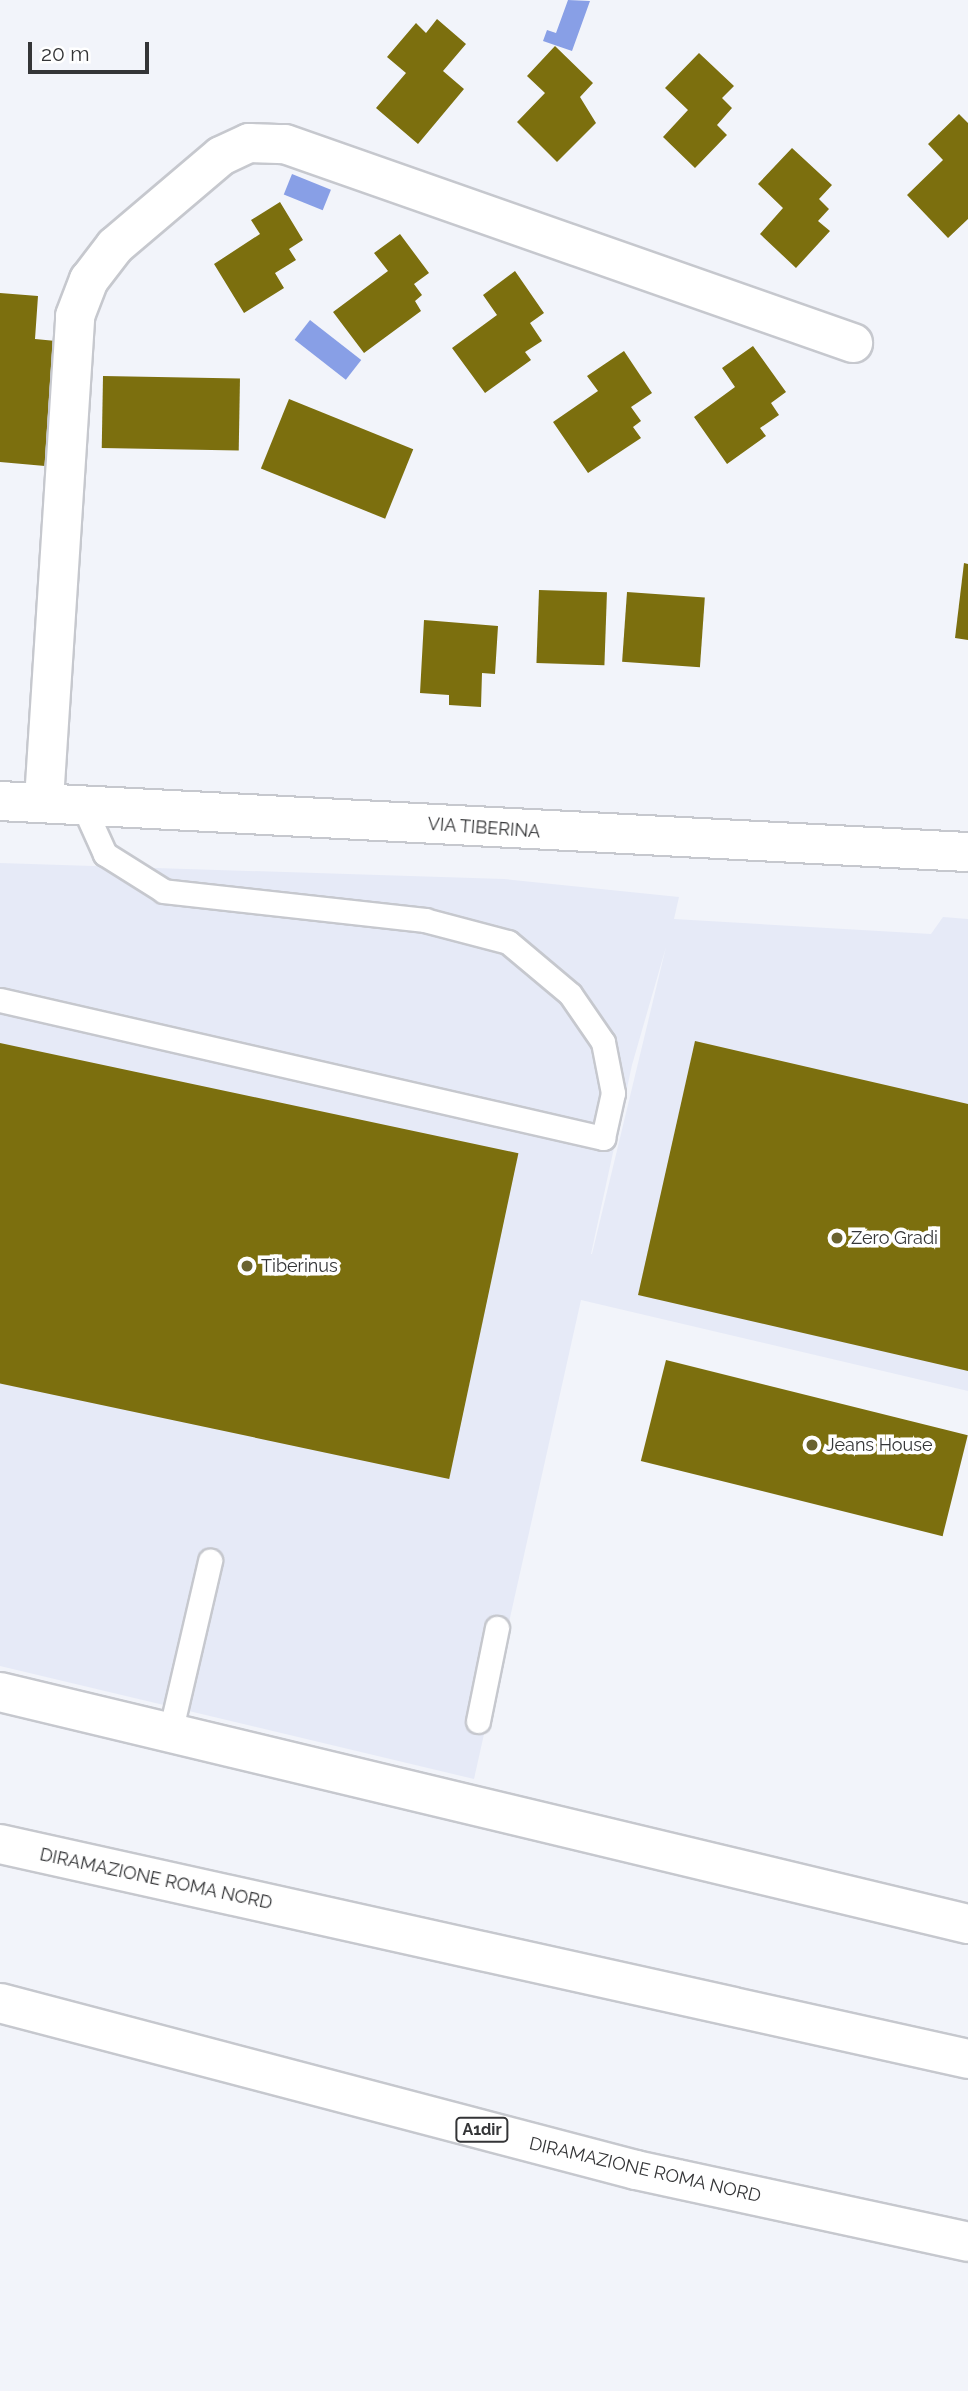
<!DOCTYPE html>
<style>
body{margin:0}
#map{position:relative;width:968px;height:2391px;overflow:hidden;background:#f2f4fa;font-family:Raleway,sans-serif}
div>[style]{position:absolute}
.built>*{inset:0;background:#e6eaf7}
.water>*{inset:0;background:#889fe6;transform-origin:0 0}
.building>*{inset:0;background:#7c6f0e;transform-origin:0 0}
.roads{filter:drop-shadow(2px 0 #c6c8ce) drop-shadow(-2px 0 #c6c8ce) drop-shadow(0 2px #c6c8ce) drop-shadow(0 -2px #c6c8ce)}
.service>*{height:23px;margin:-11.5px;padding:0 11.5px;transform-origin:11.5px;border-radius:11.5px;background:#fff}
.minor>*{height:38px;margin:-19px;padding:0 19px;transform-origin:19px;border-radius:19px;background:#fff}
.secondary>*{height:38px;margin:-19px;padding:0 19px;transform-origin:19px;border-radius:19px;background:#fff}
.motorway>*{height:38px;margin:-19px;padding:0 19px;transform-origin:19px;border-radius:19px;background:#fff}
.dots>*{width:19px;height:19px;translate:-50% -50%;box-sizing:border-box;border:4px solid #fff;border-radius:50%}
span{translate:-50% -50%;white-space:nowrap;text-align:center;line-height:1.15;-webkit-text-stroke:7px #fff;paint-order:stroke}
.shield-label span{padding:2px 5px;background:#fff;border:2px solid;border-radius:5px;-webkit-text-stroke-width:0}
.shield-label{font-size:16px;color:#343537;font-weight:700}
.street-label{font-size:18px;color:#343537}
.poi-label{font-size:18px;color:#343537}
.left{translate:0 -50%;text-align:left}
.scale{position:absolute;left:28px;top:42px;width:121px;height:32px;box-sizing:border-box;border:4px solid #343537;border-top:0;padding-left:9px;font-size:21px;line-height:24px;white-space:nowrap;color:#343537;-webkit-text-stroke:5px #fff;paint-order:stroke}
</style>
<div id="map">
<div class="built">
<div style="clip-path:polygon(evenodd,0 863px,504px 879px,679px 897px,674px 919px,931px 934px,943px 917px,968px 919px,968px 1391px,581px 1300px,474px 1779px,0 1666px,0 863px,666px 947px,592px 1254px,591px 1254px,632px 1065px,666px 947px)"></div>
</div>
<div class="water">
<div style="clip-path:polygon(568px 0,590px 1px,572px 51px,543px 41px,547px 30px,556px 33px)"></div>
<div style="left:292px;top:174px;width:42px;height:22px;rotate:22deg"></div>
<div style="left:310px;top:320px;width:65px;height:25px;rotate:38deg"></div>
</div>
<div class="building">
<div style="clip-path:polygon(437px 19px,466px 44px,443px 71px,464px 89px,418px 144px,376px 108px,406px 73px,387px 57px,416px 23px,426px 33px)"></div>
<div style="clip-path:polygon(555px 46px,593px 83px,580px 97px,596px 123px,557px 162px,517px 122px,545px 93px,527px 76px)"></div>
<div style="clip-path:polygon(699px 53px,734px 86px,722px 98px,732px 108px,717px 125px,727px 135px,695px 168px,663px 137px,688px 110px,665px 88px)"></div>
<div style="clip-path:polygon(959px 114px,968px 123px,968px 219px,948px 238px,907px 195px,943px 160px,928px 144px)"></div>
<div style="clip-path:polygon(792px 148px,832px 185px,819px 199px,829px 209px,818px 221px,830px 231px,796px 268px,760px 234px,783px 208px,758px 184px)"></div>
<div style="clip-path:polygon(280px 202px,303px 240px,289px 249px,296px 260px,275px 273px,284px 288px,244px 313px,214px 264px,260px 234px,251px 220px)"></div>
<div style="clip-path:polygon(400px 234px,429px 273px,414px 284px,422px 295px,415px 301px,421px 311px,364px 353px,333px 312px,388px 271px,374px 253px)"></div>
<div style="clip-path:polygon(515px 271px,544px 313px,530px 323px,542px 341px,525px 352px,531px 360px,485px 393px,452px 348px,497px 315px,483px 295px)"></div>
<div style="clip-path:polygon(0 293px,38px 296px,35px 339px,56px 341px,45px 466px,0 462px)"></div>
<div style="clip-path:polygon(753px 346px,786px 392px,771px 403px,779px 415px,760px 428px,766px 436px,727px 464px,694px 417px,735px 387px,722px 368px)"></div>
<div style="clip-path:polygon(624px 351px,652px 393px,631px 407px,641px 421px,633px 427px,641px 438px,588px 473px,553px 422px,598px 391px,587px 376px)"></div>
<div style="left:103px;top:376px;width:137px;height:72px;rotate:1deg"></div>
<div style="left:289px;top:399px;width:134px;height:75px;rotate:22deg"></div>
<div style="clip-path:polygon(964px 563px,968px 564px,968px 640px,955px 638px)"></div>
<div style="left:539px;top:590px;width:68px;height:73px;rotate:2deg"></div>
<div style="left:627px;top:592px;width:78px;height:70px;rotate:4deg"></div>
<div style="clip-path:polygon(424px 620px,498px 626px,495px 674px,482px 673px,481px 707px,449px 705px,449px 695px,420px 693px)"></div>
<div style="clip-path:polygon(695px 1041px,968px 1104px,968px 1371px,638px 1295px)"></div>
<div style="left:0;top:1043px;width:530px;height:333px;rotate:12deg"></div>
<div style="left:666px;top:1360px;width:311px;height:104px;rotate:14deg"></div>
</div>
<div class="roads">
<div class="service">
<div style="left:0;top:1000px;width:619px;rotate:12.89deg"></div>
<div style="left:603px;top:1138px;width:46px;rotate:-77.5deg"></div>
<div style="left:613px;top:1093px;width:52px;rotate:-101.1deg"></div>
<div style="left:603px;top:1042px;width:58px;rotate:-124.5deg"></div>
<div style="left:570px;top:994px;width:81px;rotate:-140deg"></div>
<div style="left:508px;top:942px;width:86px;rotate:-165.2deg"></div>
<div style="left:425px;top:920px;width:263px;rotate:-173.7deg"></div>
<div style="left:164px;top:891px;width:70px;rotate:-147.9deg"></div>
<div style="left:105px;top:854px;width:56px;rotate:-114.3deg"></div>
<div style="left:478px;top:1721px;width:95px;rotate:-78.5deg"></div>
<div style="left:170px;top:1733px;width:177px;rotate:-76.9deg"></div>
</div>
<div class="minor">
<div style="left:44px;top:800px;width:485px;rotate:-86.3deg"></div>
<div style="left:75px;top:316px;width:39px;rotate:-69deg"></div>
<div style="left:89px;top:280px;width:43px;rotate:-52.6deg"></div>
<div style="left:115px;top:246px;width:139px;rotate:-40.3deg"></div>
<div style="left:221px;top:156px;width:31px;rotate:-25deg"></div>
<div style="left:249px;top:143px;width:36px;rotate:2deg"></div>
<div style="left:285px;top:144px;width:602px;rotate:19.31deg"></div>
<div style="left:0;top:1692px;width:995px;rotate:13.48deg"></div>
</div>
<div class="secondary">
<div style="left:0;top:801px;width:969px;rotate:3.02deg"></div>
</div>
<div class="motorway">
<div style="left:0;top:1844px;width:992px;rotate:12.52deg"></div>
<div style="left:0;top:2003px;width:658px;rotate:14.71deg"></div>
<div style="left:636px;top:2170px;width:340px;rotate:12.2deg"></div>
</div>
</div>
<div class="dots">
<div style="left:837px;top:1238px;background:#6a632f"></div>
<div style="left:247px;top:1266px;background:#6a632f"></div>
<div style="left:812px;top:1445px;background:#6a632f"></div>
</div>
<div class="shield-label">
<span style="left:482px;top:2130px">A1dir</span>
</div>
<div class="street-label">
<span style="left:484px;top:828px;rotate:4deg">VIA TIBERINA</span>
<span style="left:156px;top:1879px;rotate:12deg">DIRAMAZIONE ROMA NORD</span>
<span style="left:645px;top:2170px;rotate:13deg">DIRAMAZIONE ROMA NORD</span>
</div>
<div class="poi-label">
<span class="left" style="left:851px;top:1238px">Zero Gradi</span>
<span class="left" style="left:261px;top:1266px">Tiberinus</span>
<span class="left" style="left:826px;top:1445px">Jeans House</span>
</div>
<div class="scale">20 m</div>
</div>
